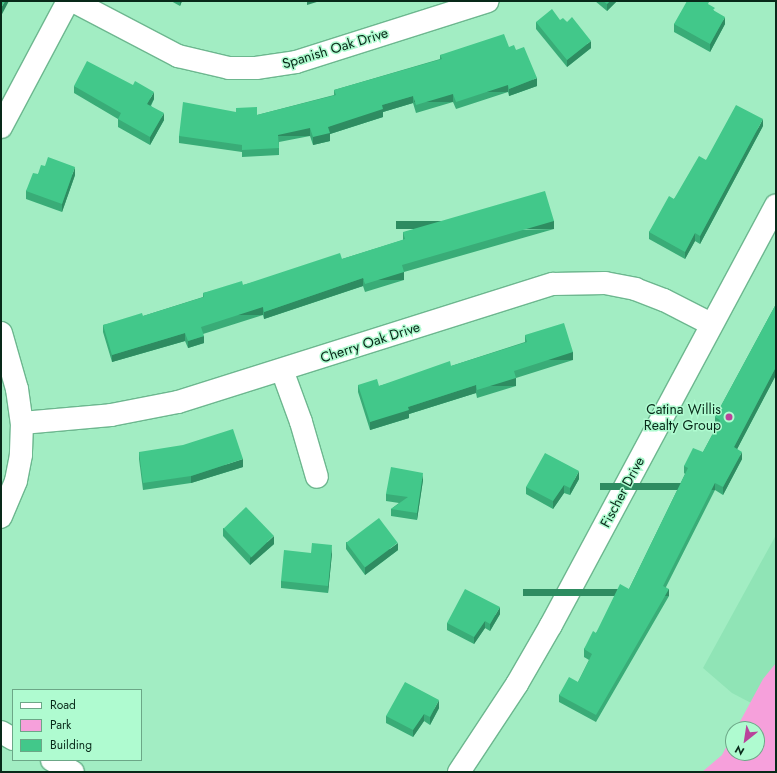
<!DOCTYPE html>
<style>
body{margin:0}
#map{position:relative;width:777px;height:773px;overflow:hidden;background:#a2edc3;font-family:Jost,sans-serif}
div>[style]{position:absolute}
.built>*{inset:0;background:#90e4b6}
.green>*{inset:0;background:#f6a0db}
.roads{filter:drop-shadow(1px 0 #6db78f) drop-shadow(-1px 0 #6db78f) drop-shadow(0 1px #6db78f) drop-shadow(0 -1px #6db78f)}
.minor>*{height:22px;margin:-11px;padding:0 11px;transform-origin:11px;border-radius:11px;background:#fff}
.major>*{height:22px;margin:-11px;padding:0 11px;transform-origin:11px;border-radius:11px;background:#fff}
.wall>*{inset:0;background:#39ac77}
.shaded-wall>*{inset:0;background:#2e8c61;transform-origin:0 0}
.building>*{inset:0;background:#42c88a;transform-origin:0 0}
.dots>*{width:11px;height:11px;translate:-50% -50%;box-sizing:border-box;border:2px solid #affbd0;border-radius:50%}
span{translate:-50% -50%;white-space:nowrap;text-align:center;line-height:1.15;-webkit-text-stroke:3px #affbd0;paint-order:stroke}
.street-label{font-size:14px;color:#082919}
.poi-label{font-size:14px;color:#082919}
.right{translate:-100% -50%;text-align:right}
.frame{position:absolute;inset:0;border:2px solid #082919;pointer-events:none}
.legend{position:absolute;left:12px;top:689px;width:130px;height:72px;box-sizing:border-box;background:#affbd0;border:1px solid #6ca787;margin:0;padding:5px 7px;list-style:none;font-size:12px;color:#082919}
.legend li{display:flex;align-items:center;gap:8px;height:20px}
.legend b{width:20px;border:1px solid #6ca787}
.north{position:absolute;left:725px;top:721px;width:40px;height:40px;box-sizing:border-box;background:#affbd0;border:1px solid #6ca787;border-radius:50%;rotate:210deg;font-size:11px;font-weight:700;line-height:16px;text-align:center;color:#082919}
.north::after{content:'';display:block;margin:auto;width:14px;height:18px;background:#b9449b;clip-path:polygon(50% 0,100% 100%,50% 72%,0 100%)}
</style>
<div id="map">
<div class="built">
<div style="clip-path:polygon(776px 535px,776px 716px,732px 693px,703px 668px)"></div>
</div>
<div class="green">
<div style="clip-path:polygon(776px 663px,776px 772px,702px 772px,722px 755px,733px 734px,733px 753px,757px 753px,757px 729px,736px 729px,763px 679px)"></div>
</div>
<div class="roads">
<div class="minor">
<div style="left:73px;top:1px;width:119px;rotate:27.6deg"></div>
<div style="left:178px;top:56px;width:52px;rotate:13.2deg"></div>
<div style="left:229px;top:68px;width:27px"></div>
<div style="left:256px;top:68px;width:40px;rotate:-8.5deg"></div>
<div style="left:296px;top:62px;width:201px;rotate:-17.6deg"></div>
<div style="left:1px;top:127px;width:143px;rotate:-62deg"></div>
<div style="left:1px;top:333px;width:58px;rotate:74.1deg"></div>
<div style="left:17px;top:389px;width:34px;rotate:82deg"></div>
<div style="left:22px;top:423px;width:32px;rotate:92deg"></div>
<div style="left:21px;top:455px;width:26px;rotate:101deg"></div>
<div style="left:16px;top:481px;width:39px;rotate:113deg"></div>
<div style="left:282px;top:370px;width:55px;rotate:69.9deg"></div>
<div style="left:301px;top:422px;width:57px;rotate:73.8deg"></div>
<div style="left:22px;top:423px;width:89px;rotate:-5.1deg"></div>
<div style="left:111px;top:415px;width:68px;rotate:-11deg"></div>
<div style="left:178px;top:402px;width:393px;rotate:-17.5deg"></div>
<div style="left:553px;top:284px;width:52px;rotate:-1.1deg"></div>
<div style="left:605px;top:283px;width:31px;rotate:11deg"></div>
<div style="left:635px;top:289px;width:31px;rotate:21deg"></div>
<div style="left:664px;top:300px;width:53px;rotate:27.1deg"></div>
<div style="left:459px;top:772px;width:105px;rotate:-56.6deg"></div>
<div style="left:517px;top:684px;width:68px;rotate:-60deg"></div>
<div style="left:551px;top:625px;width:476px;rotate:-61.8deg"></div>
</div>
<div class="major">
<div style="left:1px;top:732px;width:14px;rotate:30deg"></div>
<div style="left:52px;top:760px;width:24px;rotate:30deg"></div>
</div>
</div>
<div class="wall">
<div style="clip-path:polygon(171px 1px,182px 1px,180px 6px)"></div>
<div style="clip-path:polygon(595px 1px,617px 1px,607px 11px)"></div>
<div style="clip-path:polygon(709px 5px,725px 24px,710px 52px,674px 32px,674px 24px)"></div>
<div style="clip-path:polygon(560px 20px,567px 22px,591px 48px,567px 67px,536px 29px,536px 22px)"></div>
<div style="clip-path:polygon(509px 47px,516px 50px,537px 86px,509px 96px,508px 92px,456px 109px,453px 102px,416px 113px,413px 103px,383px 112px,383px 117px,330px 134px,330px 141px,313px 145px,310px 136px,279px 142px,279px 155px,242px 157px,242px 152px,179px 143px,179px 136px,236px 112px,257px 115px,334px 95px,334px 90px,440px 59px,440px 55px)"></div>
<div style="clip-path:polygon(74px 86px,154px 99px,151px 106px,164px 120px,150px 145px,118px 127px,118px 119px,74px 93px)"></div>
<div style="clip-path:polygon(763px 126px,700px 244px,695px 241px,685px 259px,649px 239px,649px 232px,674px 199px,706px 160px)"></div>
<div style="clip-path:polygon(45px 166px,75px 175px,62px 212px,26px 199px,26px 191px,38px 174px)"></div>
<div style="clip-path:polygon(554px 229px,404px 272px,404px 280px,365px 292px,363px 286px,264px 319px,263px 315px,203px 334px,204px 343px,188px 348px,185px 341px,112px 362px,103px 332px,103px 325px,143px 316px,203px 297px,203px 293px,243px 285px,342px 259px,403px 240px,403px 232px)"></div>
<div style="clip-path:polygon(776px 304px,776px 375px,737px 449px,742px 459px,723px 495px,715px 490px,666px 587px,669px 596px,596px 722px,559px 702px,559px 695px,578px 682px,589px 660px,584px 657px,584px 649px,629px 589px,685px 474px,684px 473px,684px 466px,703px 452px,717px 426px,715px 425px,715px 417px)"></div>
<div style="clip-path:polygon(525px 335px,573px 360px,516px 378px,516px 386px,477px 398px,476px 393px,409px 414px,409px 418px,370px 430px,358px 392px,358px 385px,379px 386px,451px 366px,525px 342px)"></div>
<div style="clip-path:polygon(139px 452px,243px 467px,191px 483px,143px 490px,139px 459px)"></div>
<div style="clip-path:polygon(579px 479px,570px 495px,564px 493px,553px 509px,526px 494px,526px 487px)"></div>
<div style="clip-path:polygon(423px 480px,417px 520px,391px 516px,391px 509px,399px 503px,386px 501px,386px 494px)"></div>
<div style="clip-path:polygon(223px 528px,274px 544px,250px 565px,223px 536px)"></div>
<div style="clip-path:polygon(346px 542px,398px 550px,365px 575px,346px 549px)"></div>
<div style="clip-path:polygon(332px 553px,328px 593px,281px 588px,281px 581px)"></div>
<div style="clip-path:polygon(500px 614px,490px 631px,485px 628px,474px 644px,447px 630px,447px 623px)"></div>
<div style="clip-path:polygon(439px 708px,430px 725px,424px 721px,413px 737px,386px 723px,386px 716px)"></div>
</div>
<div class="shaded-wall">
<div style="clip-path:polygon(5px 1px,9px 1px,1px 16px,1px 8px)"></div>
<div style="clip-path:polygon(180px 1px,182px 1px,180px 6px)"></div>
<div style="clip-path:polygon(307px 1px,320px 1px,307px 5px)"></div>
<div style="clip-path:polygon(610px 1px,617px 1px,607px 11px,607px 4px)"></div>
<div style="clip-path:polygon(725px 17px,725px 24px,710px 52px,710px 44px)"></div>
<div style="clip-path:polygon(591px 41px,591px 48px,567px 67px,567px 60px)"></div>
<div style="clip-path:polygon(537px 78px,537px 86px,509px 96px,509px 89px)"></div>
<div style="left:508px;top:85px;width:7px;height:55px;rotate:90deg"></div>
<div style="clip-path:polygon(154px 92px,154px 99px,147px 111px,147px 104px)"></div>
<div style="left:453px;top:94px;width:8px;height:39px;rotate:90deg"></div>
<div style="clip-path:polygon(413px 96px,413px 103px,383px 112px,383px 117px,330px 134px,330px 141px,313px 145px,313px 137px,328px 127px,382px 105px)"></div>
<div style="clip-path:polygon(164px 113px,164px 120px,150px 145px,150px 137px)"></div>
<div style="clip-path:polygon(763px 119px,763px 126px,700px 244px,700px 236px)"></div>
<div style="left:310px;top:128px;width:8px;height:33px;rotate:90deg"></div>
<div style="clip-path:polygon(75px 167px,75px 175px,62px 212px,62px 204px)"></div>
<div style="left:554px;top:221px;width:8px;height:158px;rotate:90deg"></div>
<div style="clip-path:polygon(695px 233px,695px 241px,685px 259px,685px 252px)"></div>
<div style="left:404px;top:272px;width:8px;height:41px;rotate:90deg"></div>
<div style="clip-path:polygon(363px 278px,363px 286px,264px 319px,264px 312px)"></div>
<div style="left:263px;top:307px;width:8px;height:65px;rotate:90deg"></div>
<div style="clip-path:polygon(185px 333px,185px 341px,112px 362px,112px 355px)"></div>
<div style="clip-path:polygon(204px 336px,204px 343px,188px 348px,188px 341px)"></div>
<div style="left:573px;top:352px;width:8px;height:62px;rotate:90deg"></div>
<div style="clip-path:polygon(776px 367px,776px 375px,734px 455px,734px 447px)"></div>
<div style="left:516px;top:378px;width:8px;height:41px;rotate:90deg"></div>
<div style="clip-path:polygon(476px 385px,476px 393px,409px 414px,409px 418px,370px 430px,370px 422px,408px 407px)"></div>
<div style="clip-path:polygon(742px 452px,742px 459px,723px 495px,723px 487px)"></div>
<div style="clip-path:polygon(243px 459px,243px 467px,191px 483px,191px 476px)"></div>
<div style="clip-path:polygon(579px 471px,579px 479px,570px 495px,570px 488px)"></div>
<div style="clip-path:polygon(423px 473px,423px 480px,417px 520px,417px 513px)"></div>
<div style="left:715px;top:483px;width:7px;height:115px;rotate:90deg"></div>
<div style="clip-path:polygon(564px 485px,564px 493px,553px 509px,553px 501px)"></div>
<div style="clip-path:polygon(274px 536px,274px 544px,250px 565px,250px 558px)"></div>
<div style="clip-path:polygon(398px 543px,398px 550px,365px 575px,365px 567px)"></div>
<div style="clip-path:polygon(332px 545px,332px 553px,328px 593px,328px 586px)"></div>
<div style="left:669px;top:589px;width:7px;height:146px;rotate:90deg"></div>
<div style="clip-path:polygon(500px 607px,500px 614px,490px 631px,490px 624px)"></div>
<div style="clip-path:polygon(485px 621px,485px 628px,474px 644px,474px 637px)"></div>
<div style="clip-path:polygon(439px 700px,439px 708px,430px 725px,430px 717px)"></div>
<div style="clip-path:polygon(424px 714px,424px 721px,413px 737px,413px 730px)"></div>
</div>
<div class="building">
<div style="clip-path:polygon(1px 1px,5px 1px,1px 8px)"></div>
<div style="clip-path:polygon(603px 1px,610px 1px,607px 4px)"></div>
<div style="clip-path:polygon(687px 1px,708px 1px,709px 2px,708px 4px,715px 8px,713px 10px,725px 17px,710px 44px,674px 24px)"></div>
<div style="clip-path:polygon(552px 9px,560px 20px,563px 18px,567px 22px,572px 17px,591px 41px,567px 60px,536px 22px)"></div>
<div style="clip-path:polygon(504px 34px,509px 47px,514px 45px,516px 50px,524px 47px,537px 78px,509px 89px,508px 85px,456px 102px,453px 94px,416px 105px,413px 96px,382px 105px,383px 109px,328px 127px,330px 133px,313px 137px,310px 128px,278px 135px,279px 148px,242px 150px,242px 145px,179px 136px,183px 102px,236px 112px,236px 108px,257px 107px,257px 115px,336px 95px,334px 90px,442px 59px,440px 55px)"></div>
<div style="clip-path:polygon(87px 61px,133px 85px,135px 81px,154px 92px,147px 104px,164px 113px,150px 137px,118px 119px,121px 113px,74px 86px)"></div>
<div style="clip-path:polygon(736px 105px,763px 119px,700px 236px,695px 233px,685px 252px,649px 232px,669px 196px,674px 199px,699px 156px,706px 160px)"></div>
<div style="clip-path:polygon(48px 157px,75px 167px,62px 204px,26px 191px,33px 173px,38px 174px,41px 165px,45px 166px)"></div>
<div style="clip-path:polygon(545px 191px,554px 221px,402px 265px,404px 272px,365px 284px,363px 278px,264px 312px,263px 307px,201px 327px,204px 336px,188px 341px,185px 333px,112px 355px,103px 325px,142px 313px,143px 316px,204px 297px,203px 293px,242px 281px,243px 285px,340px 253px,342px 259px,405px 239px,403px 232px)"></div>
<div style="clip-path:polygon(776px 304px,776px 367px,734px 447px,742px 452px,723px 487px,715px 483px,663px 586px,669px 589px,596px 715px,559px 695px,569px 677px,578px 682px,592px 654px,584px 649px,593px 631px,596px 633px,620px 584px,629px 589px,688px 468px,684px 466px,693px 448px,703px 452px,720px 420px,715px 417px)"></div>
<div style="clip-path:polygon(564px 323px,573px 352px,514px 371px,516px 378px,477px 390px,476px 385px,408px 407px,409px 410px,370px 422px,358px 385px,377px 379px,379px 386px,450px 361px,451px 366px,527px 342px,525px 335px)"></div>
<div style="clip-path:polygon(233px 429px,243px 459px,191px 476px,143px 483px,139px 452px,183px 445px)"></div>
<div style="clip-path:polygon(545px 453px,579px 471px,570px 488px,564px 485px,553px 501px,526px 487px)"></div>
<div style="clip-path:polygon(391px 467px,423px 473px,417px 513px,391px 509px,408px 497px,386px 494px)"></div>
<div style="left:246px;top:507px;width:40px;height:31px;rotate:46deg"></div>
<div style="left:379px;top:518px;width:31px;height:41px;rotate:53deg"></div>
<div style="clip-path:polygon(312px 543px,332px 545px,328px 586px,281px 581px,284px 550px,311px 553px)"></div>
<div style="clip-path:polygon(465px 589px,500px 607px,490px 624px,485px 621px,474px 637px,447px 623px)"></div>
<div style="clip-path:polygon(405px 682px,439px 700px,430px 717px,424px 714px,413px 730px,386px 716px)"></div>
</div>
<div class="dots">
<div style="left:729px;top:417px;background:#b9449b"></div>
</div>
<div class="street-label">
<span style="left:335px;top:48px;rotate:-17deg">Spanish Oak Drive</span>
<span style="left:370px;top:342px;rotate:-18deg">Cherry Oak Drive</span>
<span style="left:622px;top:492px;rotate:-62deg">Fischer Drive</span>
</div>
<div class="poi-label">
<span class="right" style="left:721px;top:417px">Catina Willis<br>Realty Group</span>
</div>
<div class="frame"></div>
<ul class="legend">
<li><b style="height:5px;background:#fff"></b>Road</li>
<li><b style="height:11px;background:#f6a0db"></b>Park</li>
<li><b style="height:11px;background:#42c88a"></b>Building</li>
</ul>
<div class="north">N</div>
</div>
